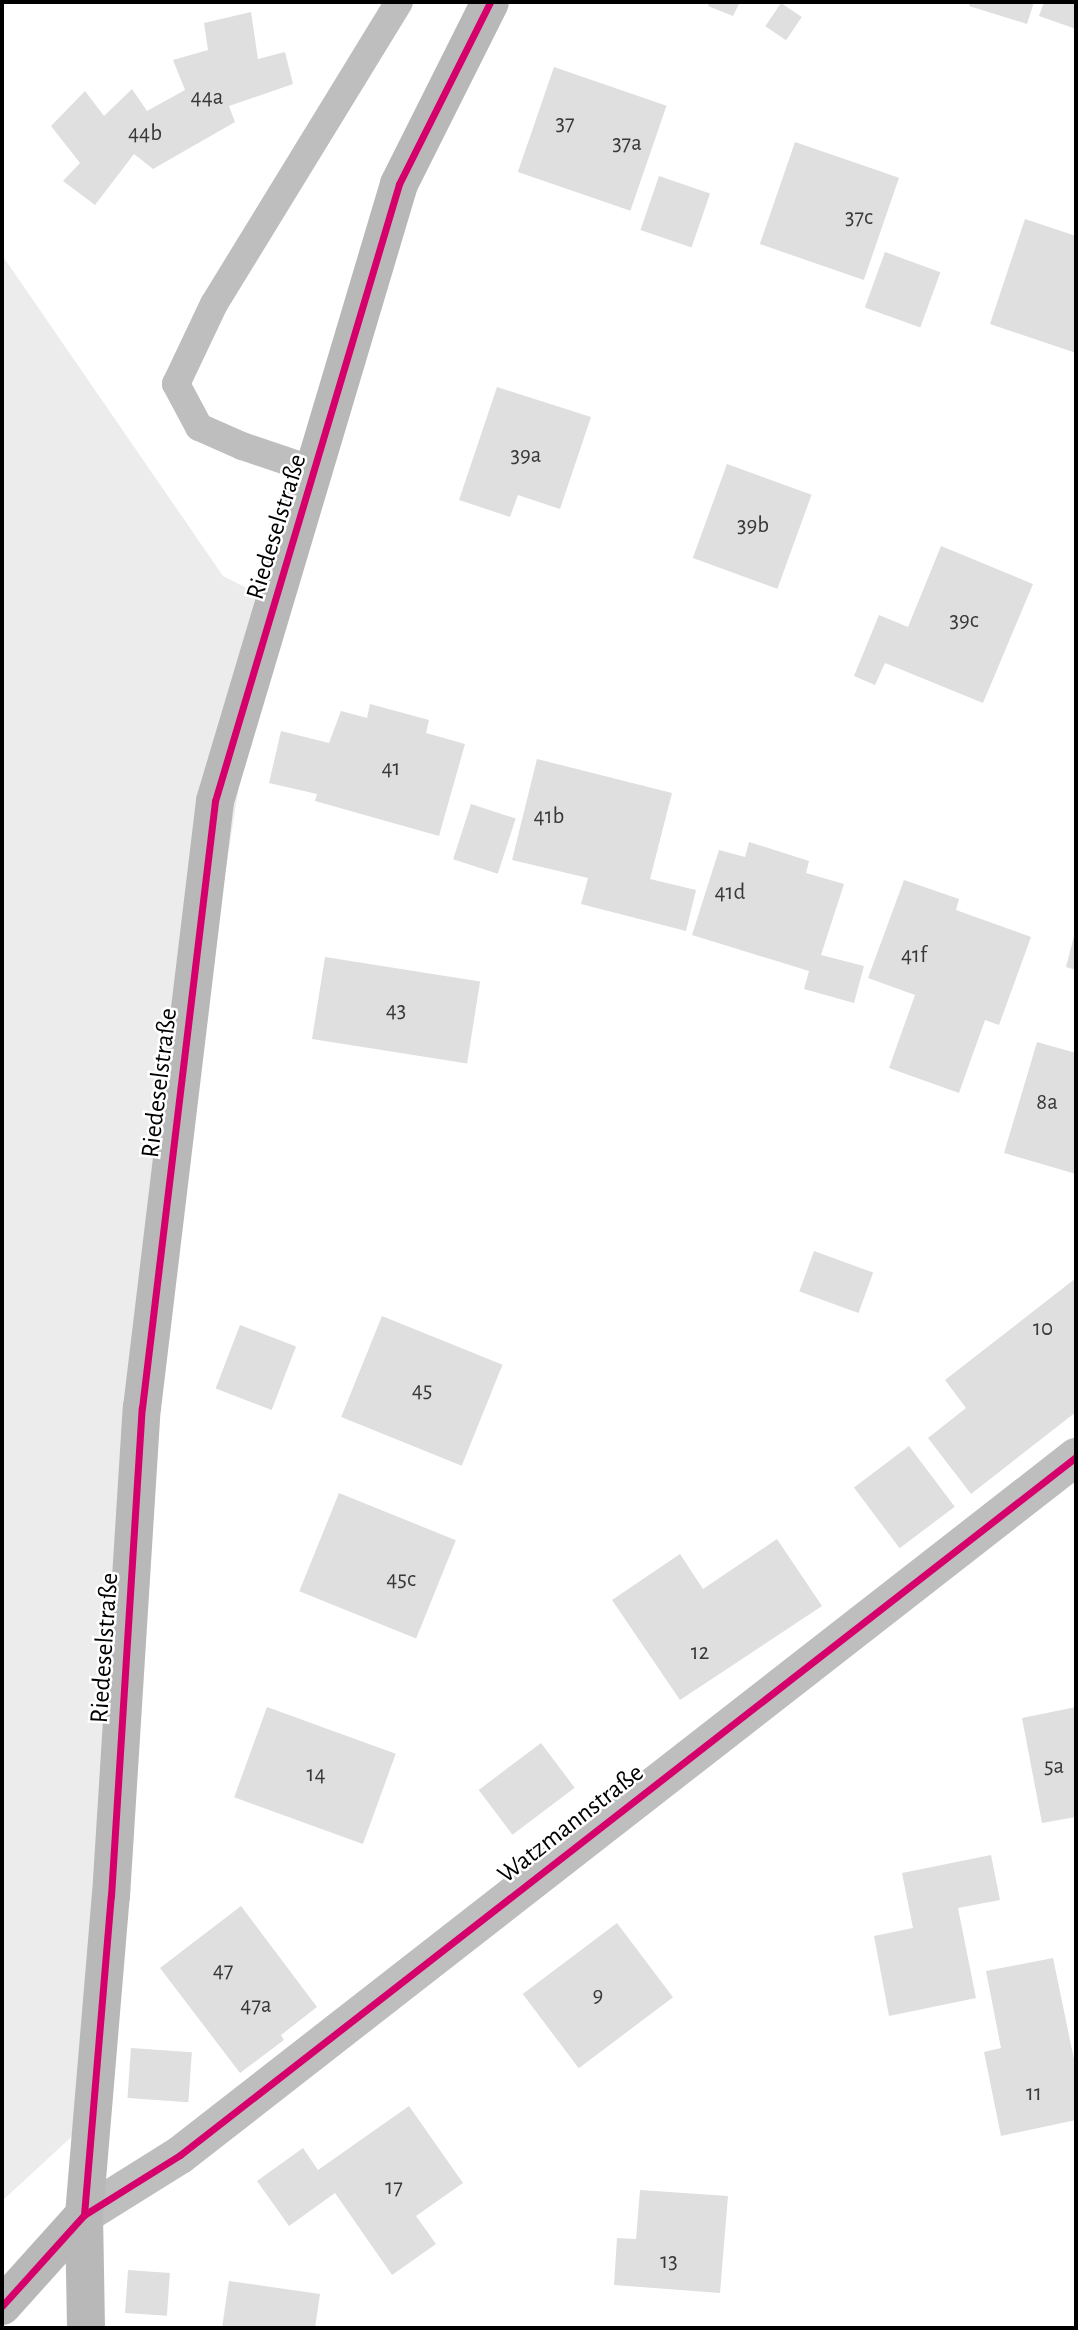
<!DOCTYPE html>
<meta charset="utf-8">
<style>
body{margin:0}
#map{position:relative;width:1078px;height:2330px;overflow:hidden;background:#fff;font-family:"Alegreya Sans",sans-serif}
div>[style]{position:absolute}
.green>*{inset:0;background:#ececec}
.building>*{inset:0;background:#dfdfdf;transform-origin:0 0}
.lane>*{height:28px;margin:-14px;padding:0 14px;transform-origin:14px;border-radius:14px;background:#bebebe}
.street>*{height:38px;margin:-19px;padding:0 19px;transform-origin:19px;border-radius:19px;background:#bebebe}
.secondary>*{height:38px;margin:-19px;padding:0 19px;transform-origin:19px;border-radius:19px;background:#b8b8b8}
.cycleway>*{height:7px;margin:-3.5px;padding:0 3.5px;transform-origin:3.5px;border-radius:3.5px;background:#d6006c}
span{translate:-50% -50%;white-space:nowrap;text-align:center;line-height:1.15;-webkit-text-stroke:5px #fff;paint-order:stroke}
.number-label{font-size:23px;color:#383838}
.number-label span{-webkit-text-stroke-width:0}
.street-label{font-size:26px;color:#000}
.frame{position:absolute;inset:0;border:4px solid #000;pointer-events:none}
</style>
<div id="map">
<div class="green">
<div style="clip-path:polygon(2px 255px,223px 576px,276px 603px,259px 657px,142px 1408px,92px 2118px,2px 2201px)"></div>
</div>
<div class="building">
<div style="clip-path:polygon(710px 2px,740px 2px,733px 16px,708px 6px)"></div>
<div style="clip-path:polygon(970px 2px,1034px 2px,1027px 24px,969px 6px)"></div>
<div style="clip-path:polygon(1044px 2px,1076px 2px,1076px 29px,1039px 16px)"></div>
<div style="left:781px;top:3px;width:25px;height:28px;rotate:34deg"></div>
<div style="clip-path:polygon(251px 12px,258px 59px,285px 52px,293px 84px,229px 106px,235px 122px,153px 169px,134px 154px,95px 205px,63px 181px,80px 163px,51px 126px,85px 91px,104px 116px,132px 89px,147px 111px,185px 90px,173px 60px,208px 50px,204px 23px)"></div>
<div style="left:554px;top:67px;width:119px;height:111px;rotate:19deg"></div>
<div style="left:795px;top:142px;width:110px;height:108px;rotate:19deg"></div>
<div style="left:659px;top:176px;width:54px;height:57px;rotate:19deg"></div>
<div style="clip-path:polygon(1025px 219px,1076px 236px,1076px 353px,990px 324px)"></div>
<div style="left:885px;top:252px;width:59px;height:59px;rotate:20deg"></div>
<div style="clip-path:polygon(497px 387px,591px 417px,560px 509px,518px 495px,510px 517px,459px 500px)"></div>
<div style="left:727px;top:464px;width:90px;height:100px;rotate:20deg"></div>
<div style="clip-path:polygon(941px 546px,1033px 584px,983px 703px,885px 663px,875px 685px,854px 676px,879px 615px,908px 627px)"></div>
<div style="clip-path:polygon(370px 704px,429px 720px,426px 733px,465px 744px,439px 836px,315px 801px,317px 794px,269px 783px,281px 731px,329px 743px,341px 711px,367px 718px)"></div>
<div style="clip-path:polygon(537px 759px,672px 793px,650px 879px,696px 890px,686px 931px,581px 904px,588px 878px,512px 860px)"></div>
<div style="left:471px;top:804px;width:47px;height:58px;rotate:18deg"></div>
<div style="clip-path:polygon(749px 842px,809px 861px,806px 873px,844px 884px,821px 955px,864px 966px,854px 1003px,804px 989px,809px 971px,692px 935px,719px 850px,745px 857px)"></div>
<div style="clip-path:polygon(904px 880px,959px 899px,956px 910px,1031px 937px,999px 1025px,985px 1020px,959px 1093px,889px 1068px,915px 995px,868px 978px)"></div>
<div style="clip-path:polygon(1075px 932px,1076px 932px,1076px 970px,1066px 967px)"></div>
<div style="left:325px;top:957px;width:157px;height:83px;rotate:9deg"></div>
<div style="clip-path:polygon(1037px 1042px,1076px 1053px,1076px 1174px,1004px 1153px)"></div>
<div style="left:814px;top:1251px;width:63px;height:43px;rotate:20deg"></div>
<div style="clip-path:polygon(1076px 1278px,1076px 1412px,971px 1494px,928px 1438px,966px 1408px,945px 1380px)"></div>
<div style="left:382px;top:1316px;width:130px;height:109px;rotate:22deg"></div>
<div style="left:240px;top:1325px;width:60px;height:68px;rotate:21deg"></div>
<div style="left:909px;top:1446px;width:76px;height:69px;rotate:53deg"></div>
<div style="left:339px;top:1493px;width:126px;height:106px;rotate:22deg"></div>
<div style="clip-path:polygon(777px 1539px,822px 1606px,680px 1700px,612px 1600px,680px 1554px,703px 1589px)"></div>
<div style="left:267px;top:1707px;width:137px;height:96px;rotate:20deg"></div>
<div style="clip-path:polygon(1076px 1707px,1076px 1817px,1042px 1823px,1022px 1718px)"></div>
<div style="left:541px;top:1743px;width:56px;height:78px;rotate:53deg"></div>
<div style="clip-path:polygon(991px 1855px,1000px 1900px,958px 1908px,976px 1998px,889px 2016px,874px 1936px,913px 1928px,902px 1873px)"></div>
<div style="clip-path:polygon(241px 1906px,317px 2007px,281px 2035px,284px 2040px,240px 2073px,160px 1968px)"></div>
<div style="left:617px;top:1923px;width:93px;height:118px;rotate:53deg"></div>
<div style="clip-path:polygon(1053px 1958px,1076px 2069px,1076px 2120px,1001px 2136px,984px 2052px,1001px 2048px,986px 1971px)"></div>
<div style="left:131px;top:2048px;width:61px;height:50px;rotate:4deg"></div>
<div style="clip-path:polygon(409px 2106px,463px 2183px,416px 2216px,436px 2244px,392px 2275px,335px 2193px,289px 2226px,257px 2181px,303px 2148px,318px 2170px)"></div>
<div style="clip-path:polygon(640px 2190px,728px 2196px,720px 2293px,614px 2285px,617px 2238px,636px 2239px)"></div>
<div style="left:128px;top:2270px;width:42px;height:43px;rotate:4deg"></div>
<div style="clip-path:polygon(229px 2281px,320px 2294px,315px 2328px,222px 2328px)"></div>
</div>
<div class="lane">
<div style="left:316px;top:471px;width:78px;rotate:-161.3deg"></div>
<div style="left:242px;top:446px;width:47px;rotate:-156.2deg"></div>
<div style="left:199px;top:427px;width:49px;rotate:-118.1deg"></div>
<div style="left:176px;top:384px;width:89px;rotate:-64.6deg"></div>
<div style="left:214px;top:304px;width:354px;rotate:-58.5deg"></div>
</div>
<div class="street">
<div style="left:84px;top:2215px;width:113px;rotate:-32deg"></div>
<div style="left:180px;top:2155px;width:1136px;rotate:-37.92deg"></div>
</div>
<div class="secondary">
<div style="left:2px;top:2306px;width:122px;rotate:-48deg"></div>
<div style="left:86px;top:2328px;width:113px;rotate:-91deg"></div>
<div style="left:84px;top:2215px;width:320px;rotate:-85.2deg"></div>
<div style="left:111px;top:1896px;width:489px;rotate:-86.4deg"></div>
<div style="left:142px;top:1408px;width:611px;rotate:-83.14deg"></div>
<div style="left:215px;top:801px;width:644px;rotate:-73.39deg"></div>
<div style="left:399px;top:184px;width:203px;rotate:-63.4deg"></div>
</div>
<div class="cycleway">
<div style="left:84px;top:2215px;width:320px;rotate:-85.2deg"></div>
<div style="left:111px;top:1896px;width:489px;rotate:-86.4deg"></div>
<div style="left:142px;top:1408px;width:611px;rotate:-83.14deg"></div>
<div style="left:215px;top:801px;width:644px;rotate:-73.39deg"></div>
<div style="left:399px;top:184px;width:203px;rotate:-63.4deg"></div>
<div style="left:2px;top:2306px;width:122px;rotate:-48deg"></div>
<div style="left:84px;top:2215px;width:113px;rotate:-32deg"></div>
<div style="left:180px;top:2155px;width:1136px;rotate:-37.92deg"></div>
</div>
<div class="number-label">
<span style="left:207px;top:98px">44a</span>
<span style="left:565px;top:124px">37</span>
<span style="left:145px;top:134px">44b</span>
<span style="left:627px;top:144px">37a</span>
<span style="left:859px;top:218px">37c</span>
<span style="left:526px;top:456px">39a</span>
<span style="left:753px;top:526px">39b</span>
<span style="left:964px;top:621px">39c</span>
<span style="left:391px;top:769px">41</span>
<span style="left:549px;top:817px">41b</span>
<span style="left:730px;top:893px">41d</span>
<span style="left:914px;top:956px">41f</span>
<span style="left:396px;top:1011px">43</span>
<span style="left:1047px;top:1103px">8a</span>
<span style="left:1043px;top:1329px">10</span>
<span style="left:422px;top:1391px">45</span>
<span style="left:401px;top:1580px">45c</span>
<span style="left:700px;top:1653px">12</span>
<span style="left:1054px;top:1767px">5a</span>
<span style="left:316px;top:1775px">14</span>
<span style="left:223px;top:1971px">47</span>
<span style="left:598px;top:1996px">9</span>
<span style="left:256px;top:2006px">47a</span>
<span style="left:1034px;top:2094px">11</span>
<span style="left:394px;top:2188px">17</span>
<span style="left:669px;top:2262px">13</span>
</div>
<div class="street-label">
<span style="left:277px;top:527px;rotate:-73deg">Riedeselstraße</span>
<span style="left:160px;top:1083px;rotate:-83deg">Riedeselstraße</span>
<span style="left:105px;top:1648px;rotate:-86deg">Riedeselstraße</span>
<span style="left:571px;top:1824px;rotate:-38deg">Watzmannstraße</span>
</div>
<div class="frame"></div>
</div>
